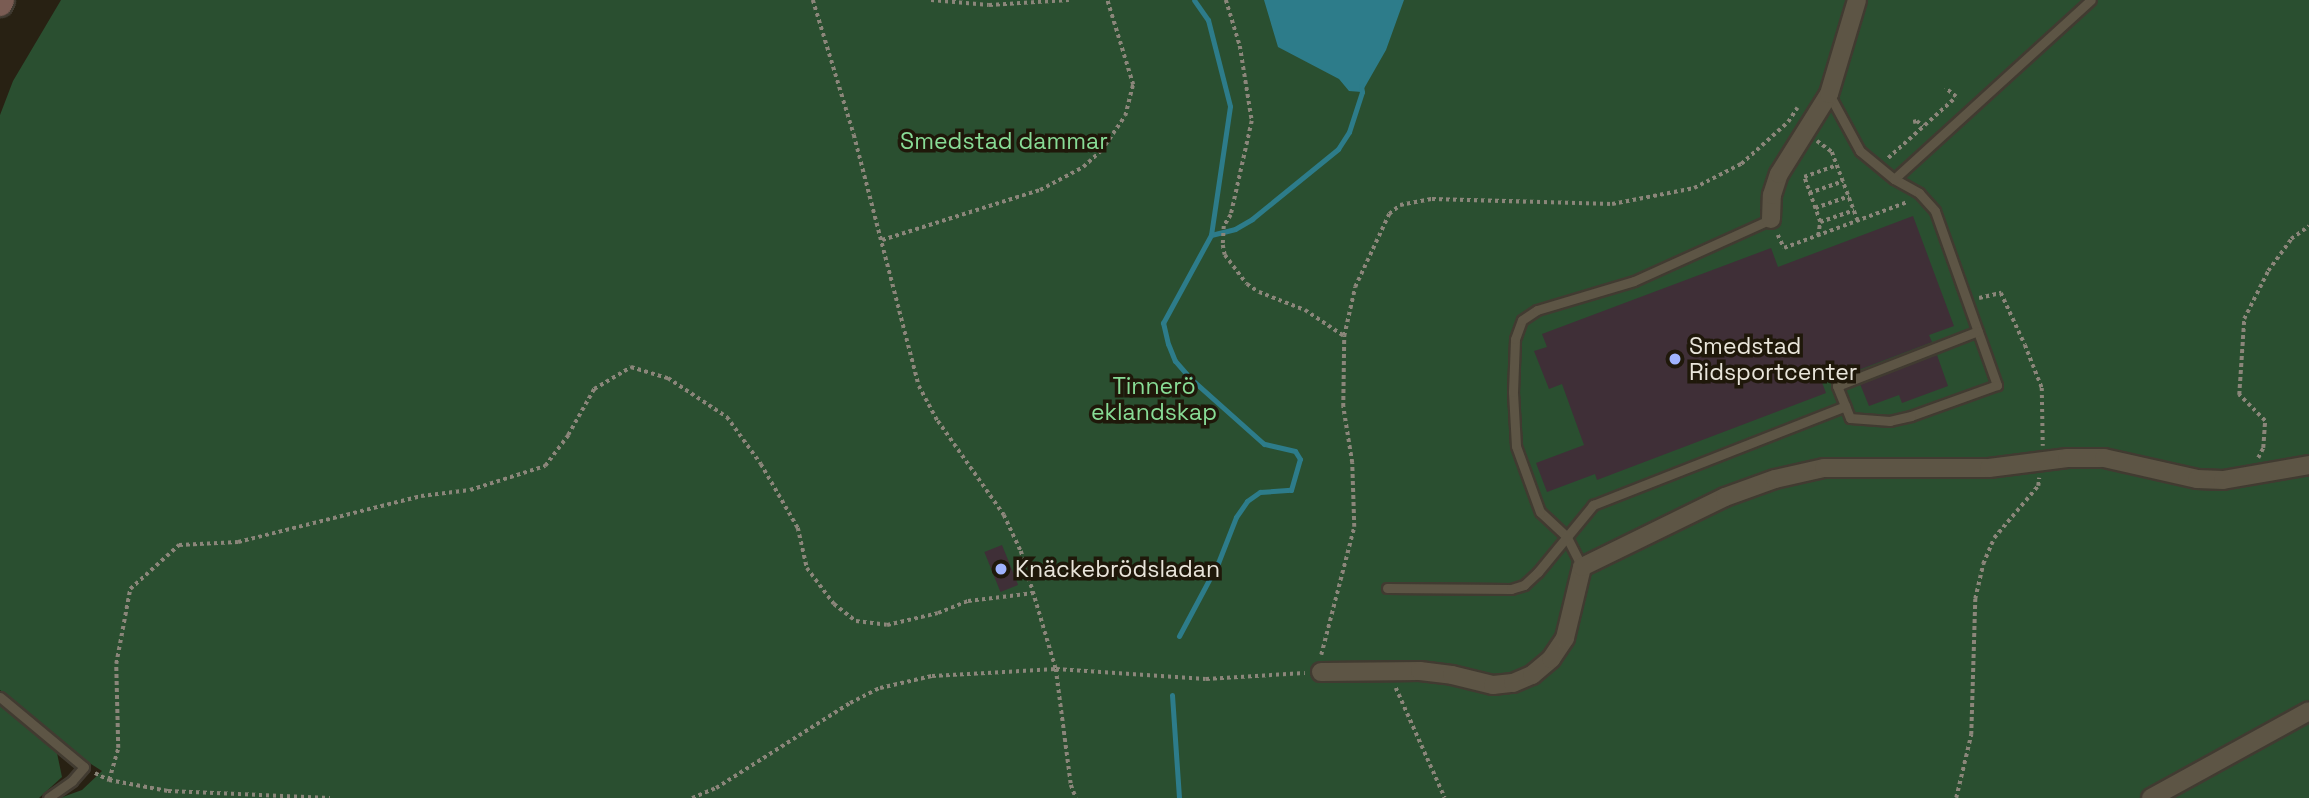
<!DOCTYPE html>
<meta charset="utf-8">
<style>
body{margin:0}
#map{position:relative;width:2309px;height:798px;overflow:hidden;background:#282113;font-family:"Space Grotesk",sans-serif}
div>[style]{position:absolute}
.green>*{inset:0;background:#2a4f30}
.water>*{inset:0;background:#2d7c8a}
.stream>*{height:5px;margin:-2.5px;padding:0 2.5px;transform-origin:2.5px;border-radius:2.5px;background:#2d7c8a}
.building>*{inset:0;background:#3f2f37;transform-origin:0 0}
.path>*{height:3.5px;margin-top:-1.75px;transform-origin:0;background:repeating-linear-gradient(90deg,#8b867a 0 3.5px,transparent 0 7px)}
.roads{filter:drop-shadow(2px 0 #413b31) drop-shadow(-2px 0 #413b31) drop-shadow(0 2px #413b31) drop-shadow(0 -2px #413b31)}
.lane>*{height:9px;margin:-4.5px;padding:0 4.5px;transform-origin:4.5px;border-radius:4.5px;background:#5d5545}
.street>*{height:18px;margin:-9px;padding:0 9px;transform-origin:9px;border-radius:9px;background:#5d5545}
.secondary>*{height:24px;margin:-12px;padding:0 12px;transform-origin:12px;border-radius:12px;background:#7a5c53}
.dots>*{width:19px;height:19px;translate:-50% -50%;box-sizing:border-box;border:4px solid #1f180a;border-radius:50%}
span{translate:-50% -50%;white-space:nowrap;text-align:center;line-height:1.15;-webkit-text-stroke:7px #1f180a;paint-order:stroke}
.park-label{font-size:23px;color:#88dc96}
.poi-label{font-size:23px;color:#e9e5db}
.left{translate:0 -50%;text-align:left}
</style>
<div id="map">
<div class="green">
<div style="clip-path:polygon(61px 0,2309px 0,2309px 798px,60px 798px,82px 790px,102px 771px,80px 757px,0 690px,0 115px,13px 81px)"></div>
<div style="clip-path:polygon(0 703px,57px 753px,62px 777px,39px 798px,0 798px)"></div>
</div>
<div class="water">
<div style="clip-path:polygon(1264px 0,1404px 0,1386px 50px,1362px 92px,1349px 91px,1339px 79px,1278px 47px)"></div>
</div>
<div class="stream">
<div style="left:1211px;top:235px;width:25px;rotate:-14deg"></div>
<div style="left:1235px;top:229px;width:20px;rotate:-30deg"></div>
<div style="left:1252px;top:219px;width:111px;rotate:-39.1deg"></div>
<div style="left:1338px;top:149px;width:20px;rotate:-57deg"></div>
<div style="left:1349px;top:132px;width:42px;rotate:-72deg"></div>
<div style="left:1362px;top:92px;width:6px;rotate:-99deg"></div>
<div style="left:1179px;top:636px;width:83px;rotate:-61.9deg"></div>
<div style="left:1218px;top:563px;width:49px;rotate:-68.6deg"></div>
<div style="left:1236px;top:517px;width:19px;rotate:-55deg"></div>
<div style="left:1247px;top:501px;width:16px;rotate:-35deg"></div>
<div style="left:1260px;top:492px;width:31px;rotate:-4deg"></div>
<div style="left:1291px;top:490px;width:32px;rotate:-74deg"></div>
<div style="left:1300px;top:459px;width:9px;rotate:-122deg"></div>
<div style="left:1295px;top:451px;width:32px;rotate:-167deg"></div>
<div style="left:1264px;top:444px;width:99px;rotate:-138.3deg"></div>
<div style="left:1190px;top:378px;width:23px;rotate:-131deg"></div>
<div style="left:1175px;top:361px;width:18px;rotate:-112deg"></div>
<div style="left:1168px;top:344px;width:22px;rotate:-103deg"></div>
<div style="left:1163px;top:323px;width:100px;rotate:-61.4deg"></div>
<div style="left:1211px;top:235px;width:130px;rotate:-81.6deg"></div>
<div style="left:1230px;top:106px;width:89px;rotate:-104.3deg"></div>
<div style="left:1208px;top:20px;width:24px;rotate:-125deg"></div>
<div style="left:1172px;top:695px;width:103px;rotate:86.1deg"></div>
</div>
<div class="building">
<div style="clip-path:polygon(1913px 216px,1954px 326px,1929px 335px,1932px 342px,1856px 371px,1853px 364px,1820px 377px,1826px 393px,1597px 480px,1595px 474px,1547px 492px,1536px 463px,1584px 445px,1562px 384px,1549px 389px,1534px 351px,1547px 347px,1542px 334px,1771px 248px,1778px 267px)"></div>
<div style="clip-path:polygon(1937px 355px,1948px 386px,1902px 403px,1899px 395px,1869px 406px,1860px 384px)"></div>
<div style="left:1002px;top:545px;width:43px;height:19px;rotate:68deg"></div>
</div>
<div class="path">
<div style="left:813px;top:0;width:141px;rotate:73.1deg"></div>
<div style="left:854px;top:135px;width:259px;rotate:75.5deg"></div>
<div style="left:919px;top:386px;width:40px;rotate:62deg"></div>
<div style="left:938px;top:421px;width:115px;rotate:54.9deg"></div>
<div style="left:1004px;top:515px;width:40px;rotate:65deg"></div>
<div style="left:1021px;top:551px;width:123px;rotate:73.5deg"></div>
<div style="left:1056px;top:669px;width:117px;rotate:82.6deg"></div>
<div style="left:1071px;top:785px;width:14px;rotate:69deg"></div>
<div style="left:931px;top:0;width:58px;rotate:4.9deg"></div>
<div style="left:989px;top:5px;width:80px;rotate:-3.6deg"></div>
<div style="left:1226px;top:0;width:48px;rotate:73.1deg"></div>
<div style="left:1240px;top:46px;width:76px;rotate:80.9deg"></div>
<div style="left:1252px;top:121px;width:96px;rotate:102.6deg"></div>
<div style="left:1231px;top:215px;width:13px;rotate:122deg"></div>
<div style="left:1224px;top:226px;width:19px;rotate:93deg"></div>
<div style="left:1223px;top:245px;width:10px;rotate:79deg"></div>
<div style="left:1225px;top:255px;width:36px;rotate:53deg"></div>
<div style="left:1247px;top:284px;width:14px;rotate:34deg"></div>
<div style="left:1259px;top:292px;width:49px;rotate:21.4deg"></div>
<div style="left:1305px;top:310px;width:47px;rotate:33.7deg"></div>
<div style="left:1913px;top:122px;width:4px;rotate:-14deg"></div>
<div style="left:1917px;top:121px;width:8px;rotate:40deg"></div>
<div style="left:1817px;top:141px;width:19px;rotate:36deg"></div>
<div style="left:1832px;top:152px;width:74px;rotate:69.4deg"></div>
<div style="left:1888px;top:158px;width:91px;rotate:-41.9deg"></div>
<div style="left:1956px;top:97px;width:14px;rotate:-141deg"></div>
<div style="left:1809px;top:193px;width:36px;rotate:-19deg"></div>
<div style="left:1815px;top:208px;width:36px;rotate:-19deg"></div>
<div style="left:1820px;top:222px;width:48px;rotate:-109.6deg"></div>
<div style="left:1804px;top:177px;width:35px;rotate:-20deg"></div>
<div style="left:1778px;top:235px;width:14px;rotate:65deg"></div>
<div style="left:1784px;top:248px;width:132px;rotate:-20.4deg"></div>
<div style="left:1818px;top:236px;width:14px;rotate:-82deg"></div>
<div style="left:1820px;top:222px;width:36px;rotate:-19deg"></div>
<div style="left:882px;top:240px;width:166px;rotate:-17.6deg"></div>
<div style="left:1040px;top:190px;width:49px;rotate:-28.1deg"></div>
<div style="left:1083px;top:167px;width:24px;rotate:-42deg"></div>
<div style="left:1101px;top:151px;width:42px;rotate:-55.6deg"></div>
<div style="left:1125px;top:116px;width:32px;rotate:-76deg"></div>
<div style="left:1133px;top:85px;width:89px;rotate:-107deg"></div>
<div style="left:1979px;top:298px;width:23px;rotate:-13deg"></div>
<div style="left:2001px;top:293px;width:57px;rotate:65.2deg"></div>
<div style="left:2025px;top:345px;width:46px;rotate:68.4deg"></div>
<div style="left:2042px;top:388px;width:58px;rotate:89deg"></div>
<div style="left:2258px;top:458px;width:11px;rotate:-63deg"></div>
<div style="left:2263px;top:448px;width:27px;rotate:-86deg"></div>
<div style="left:2265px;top:421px;width:37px;rotate:-135deg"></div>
<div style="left:2239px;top:395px;width:76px;rotate:-86.2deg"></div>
<div style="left:2244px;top:319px;width:54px;rotate:-63.4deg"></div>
<div style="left:2268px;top:271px;width:39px;rotate:-54deg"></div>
<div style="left:2291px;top:239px;width:22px;rotate:-36deg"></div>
<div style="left:1321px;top:655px;width:132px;rotate:-75.5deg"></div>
<div style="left:1354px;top:527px;width:64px;rotate:-91.8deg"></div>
<div style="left:1352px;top:463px;width:57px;rotate:-99.1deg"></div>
<div style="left:1343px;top:407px;width:71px;rotate:-89.2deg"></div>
<div style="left:1344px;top:336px;width:50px;rotate:-77.3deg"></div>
<div style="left:1355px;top:287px;width:81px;rotate:-65deg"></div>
<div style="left:1389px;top:214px;width:14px;rotate:-39deg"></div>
<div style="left:1400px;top:205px;width:33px;rotate:-11deg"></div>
<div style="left:1432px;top:199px;width:180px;rotate:1.6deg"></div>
<div style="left:1612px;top:204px;width:84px;rotate:-11deg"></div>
<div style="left:1694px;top:188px;width:53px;rotate:-27.1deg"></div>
<div style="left:1741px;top:164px;width:63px;rotate:-41.8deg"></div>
<div style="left:1788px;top:122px;width:17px;rotate:-57deg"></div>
<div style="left:1396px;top:688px;width:120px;rotate:66deg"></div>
<div style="left:95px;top:773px;width:16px;rotate:27deg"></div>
<div style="left:109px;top:780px;width:60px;rotate:10.6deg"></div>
<div style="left:168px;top:791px;width:162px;rotate:2.5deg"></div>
<div style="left:109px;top:780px;width:33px;rotate:-74deg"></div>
<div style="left:118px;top:748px;width:84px;rotate:-91.4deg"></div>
<div style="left:116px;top:664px;width:76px;rotate:-79.4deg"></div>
<div style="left:130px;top:589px;width:66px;rotate:-41.9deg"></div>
<div style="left:179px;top:545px;width:59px;rotate:-2.9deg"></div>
<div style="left:238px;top:542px;width:189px;rotate:-14.1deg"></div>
<div style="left:421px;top:496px;width:49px;rotate:-7deg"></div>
<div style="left:470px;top:490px;width:79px;rotate:-17.7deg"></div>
<div style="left:545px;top:466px;width:39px;rotate:-53deg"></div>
<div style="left:568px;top:435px;width:53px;rotate:-60.5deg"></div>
<div style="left:594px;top:389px;width:43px;rotate:-30.7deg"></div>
<div style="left:631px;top:367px;width:39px;rotate:17deg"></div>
<div style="left:668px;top:378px;width:71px;rotate:33.5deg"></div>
<div style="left:727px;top:417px;width:58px;rotate:54.1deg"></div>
<div style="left:761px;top:464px;width:74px;rotate:60deg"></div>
<div style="left:798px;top:528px;width:41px;rotate:77.3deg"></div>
<div style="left:807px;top:568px;width:45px;rotate:53.1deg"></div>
<div style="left:834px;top:604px;width:28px;rotate:38deg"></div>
<div style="left:856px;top:621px;width:31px;rotate:7deg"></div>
<div style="left:887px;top:625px;width:52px;rotate:-13.2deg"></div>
<div style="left:938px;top:613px;width:32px;rotate:-22deg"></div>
<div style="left:968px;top:601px;width:66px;rotate:-6.9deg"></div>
<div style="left:692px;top:798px;width:26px;rotate:-23deg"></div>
<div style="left:716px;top:788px;width:159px;rotate:-32.4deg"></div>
<div style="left:850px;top:703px;width:34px;rotate:-27deg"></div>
<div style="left:880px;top:688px;width:53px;rotate:-13deg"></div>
<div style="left:932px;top:676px;width:124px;rotate:-3.2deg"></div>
<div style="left:1056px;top:669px;width:150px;rotate:3.8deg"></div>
<div style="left:1206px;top:679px;width:99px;rotate:-3.5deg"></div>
<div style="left:1956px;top:798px;width:65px;rotate:-76.6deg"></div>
<div style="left:1971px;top:735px;width:136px;rotate:-88.3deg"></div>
<div style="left:1975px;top:599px;width:36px;rotate:-77deg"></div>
<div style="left:1983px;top:564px;width:28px;rotate:-67deg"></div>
<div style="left:1994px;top:538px;width:68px;rotate:-49.8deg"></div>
<div style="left:2038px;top:486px;width:8px;rotate:-83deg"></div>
</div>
<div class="roads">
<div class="lane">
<div style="left:1829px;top:94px;width:65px;rotate:61.5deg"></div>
<div style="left:1860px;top:151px;width:44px;rotate:39.5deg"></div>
<div style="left:1894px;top:179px;width:29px;rotate:29deg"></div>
<div style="left:1919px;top:193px;width:24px;rotate:48deg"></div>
<div style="left:1935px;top:211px;width:185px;rotate:70.4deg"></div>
<div style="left:1997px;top:385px;width:91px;rotate:160.2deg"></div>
<div style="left:1911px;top:416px;width:22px;rotate:167deg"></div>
<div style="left:1890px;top:421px;width:40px;rotate:-175.7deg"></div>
<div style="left:1850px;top:418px;width:35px;rotate:-112deg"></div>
<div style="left:1837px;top:386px;width:151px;rotate:-21.3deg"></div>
<div style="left:1894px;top:179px;width:266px;rotate:-42.3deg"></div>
<div style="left:1582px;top:567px;width:35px;rotate:-117deg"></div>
<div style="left:1566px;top:536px;width:35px;rotate:-137deg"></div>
<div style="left:1540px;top:512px;width:70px;rotate:-110deg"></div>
<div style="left:1516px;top:446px;width:54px;rotate:-93.2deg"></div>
<div style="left:1513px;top:392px;width:53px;rotate:-87.8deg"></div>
<div style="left:1515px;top:339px;width:20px;rotate:-70deg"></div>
<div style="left:1522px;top:320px;width:18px;rotate:-34deg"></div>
<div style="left:1537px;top:310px;width:101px;rotate:-16.6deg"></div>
<div style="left:1634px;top:281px;width:150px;rotate:-24.3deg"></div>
<div style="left:1387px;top:588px;width:124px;rotate:0.5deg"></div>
<div style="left:1511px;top:589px;width:14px;rotate:-17deg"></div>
<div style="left:1524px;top:585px;width:19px;rotate:-43deg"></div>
<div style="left:1538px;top:572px;width:87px;rotate:-50.6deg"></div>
<div style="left:1593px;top:505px;width:271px;rotate:-21.4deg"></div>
<div style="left:0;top:697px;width:109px;rotate:39.8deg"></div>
<div style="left:84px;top:767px;width:18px;rotate:131deg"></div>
<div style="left:72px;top:781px;width:29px;rotate:145deg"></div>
</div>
<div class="street">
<div style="left:1771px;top:219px;width:24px;rotate:-88deg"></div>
<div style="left:1772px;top:195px;width:22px;rotate:-72deg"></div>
<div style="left:1779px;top:174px;width:94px;rotate:-58deg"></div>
<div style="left:1829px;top:94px;width:98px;rotate:-73.4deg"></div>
<div style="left:1321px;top:672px;width:99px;rotate:-0.6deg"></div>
<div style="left:1420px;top:671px;width:32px;rotate:7deg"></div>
<div style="left:1452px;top:675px;width:42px;rotate:13.7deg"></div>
<div style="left:1493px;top:685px;width:20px;rotate:-6deg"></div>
<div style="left:1513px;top:683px;width:21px;rotate:-23deg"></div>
<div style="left:1532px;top:675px;width:25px;rotate:-40deg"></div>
<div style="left:1551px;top:659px;width:25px;rotate:-56deg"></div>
<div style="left:1565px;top:638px;width:73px;rotate:-76.5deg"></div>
<div style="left:1582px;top:567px;width:159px;rotate:-26.1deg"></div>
<div style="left:1725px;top:497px;width:53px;rotate:-19.8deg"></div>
<div style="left:1775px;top:479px;width:50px;rotate:-12.7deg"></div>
<div style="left:1824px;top:468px;width:165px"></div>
<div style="left:1989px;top:468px;width:79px;rotate:-7.3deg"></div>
<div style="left:2067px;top:458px;width:37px"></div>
<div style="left:2104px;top:458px;width:95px;rotate:12.7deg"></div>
<div style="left:2197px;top:479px;width:26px;rotate:2deg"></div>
<div style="left:2223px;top:480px;width:87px;rotate:-9.9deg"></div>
<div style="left:2151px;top:798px;width:180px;rotate:-28.8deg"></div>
</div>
<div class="secondary">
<div style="left:0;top:4px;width:4px;rotate:-63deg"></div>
</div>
</div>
<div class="dots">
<div style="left:1675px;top:359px;background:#a0b3fd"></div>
<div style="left:1001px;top:569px;background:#a0b3fd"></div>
</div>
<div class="park-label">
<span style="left:1004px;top:141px">Smedstad dammar</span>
<span style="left:1154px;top:399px">Tinnerö<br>eklandskap</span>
</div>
<div class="poi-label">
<span class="left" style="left:1689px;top:359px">Smedstad<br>Ridsportcenter</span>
<span class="left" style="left:1015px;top:569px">Knäckebrödsladan</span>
</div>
</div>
